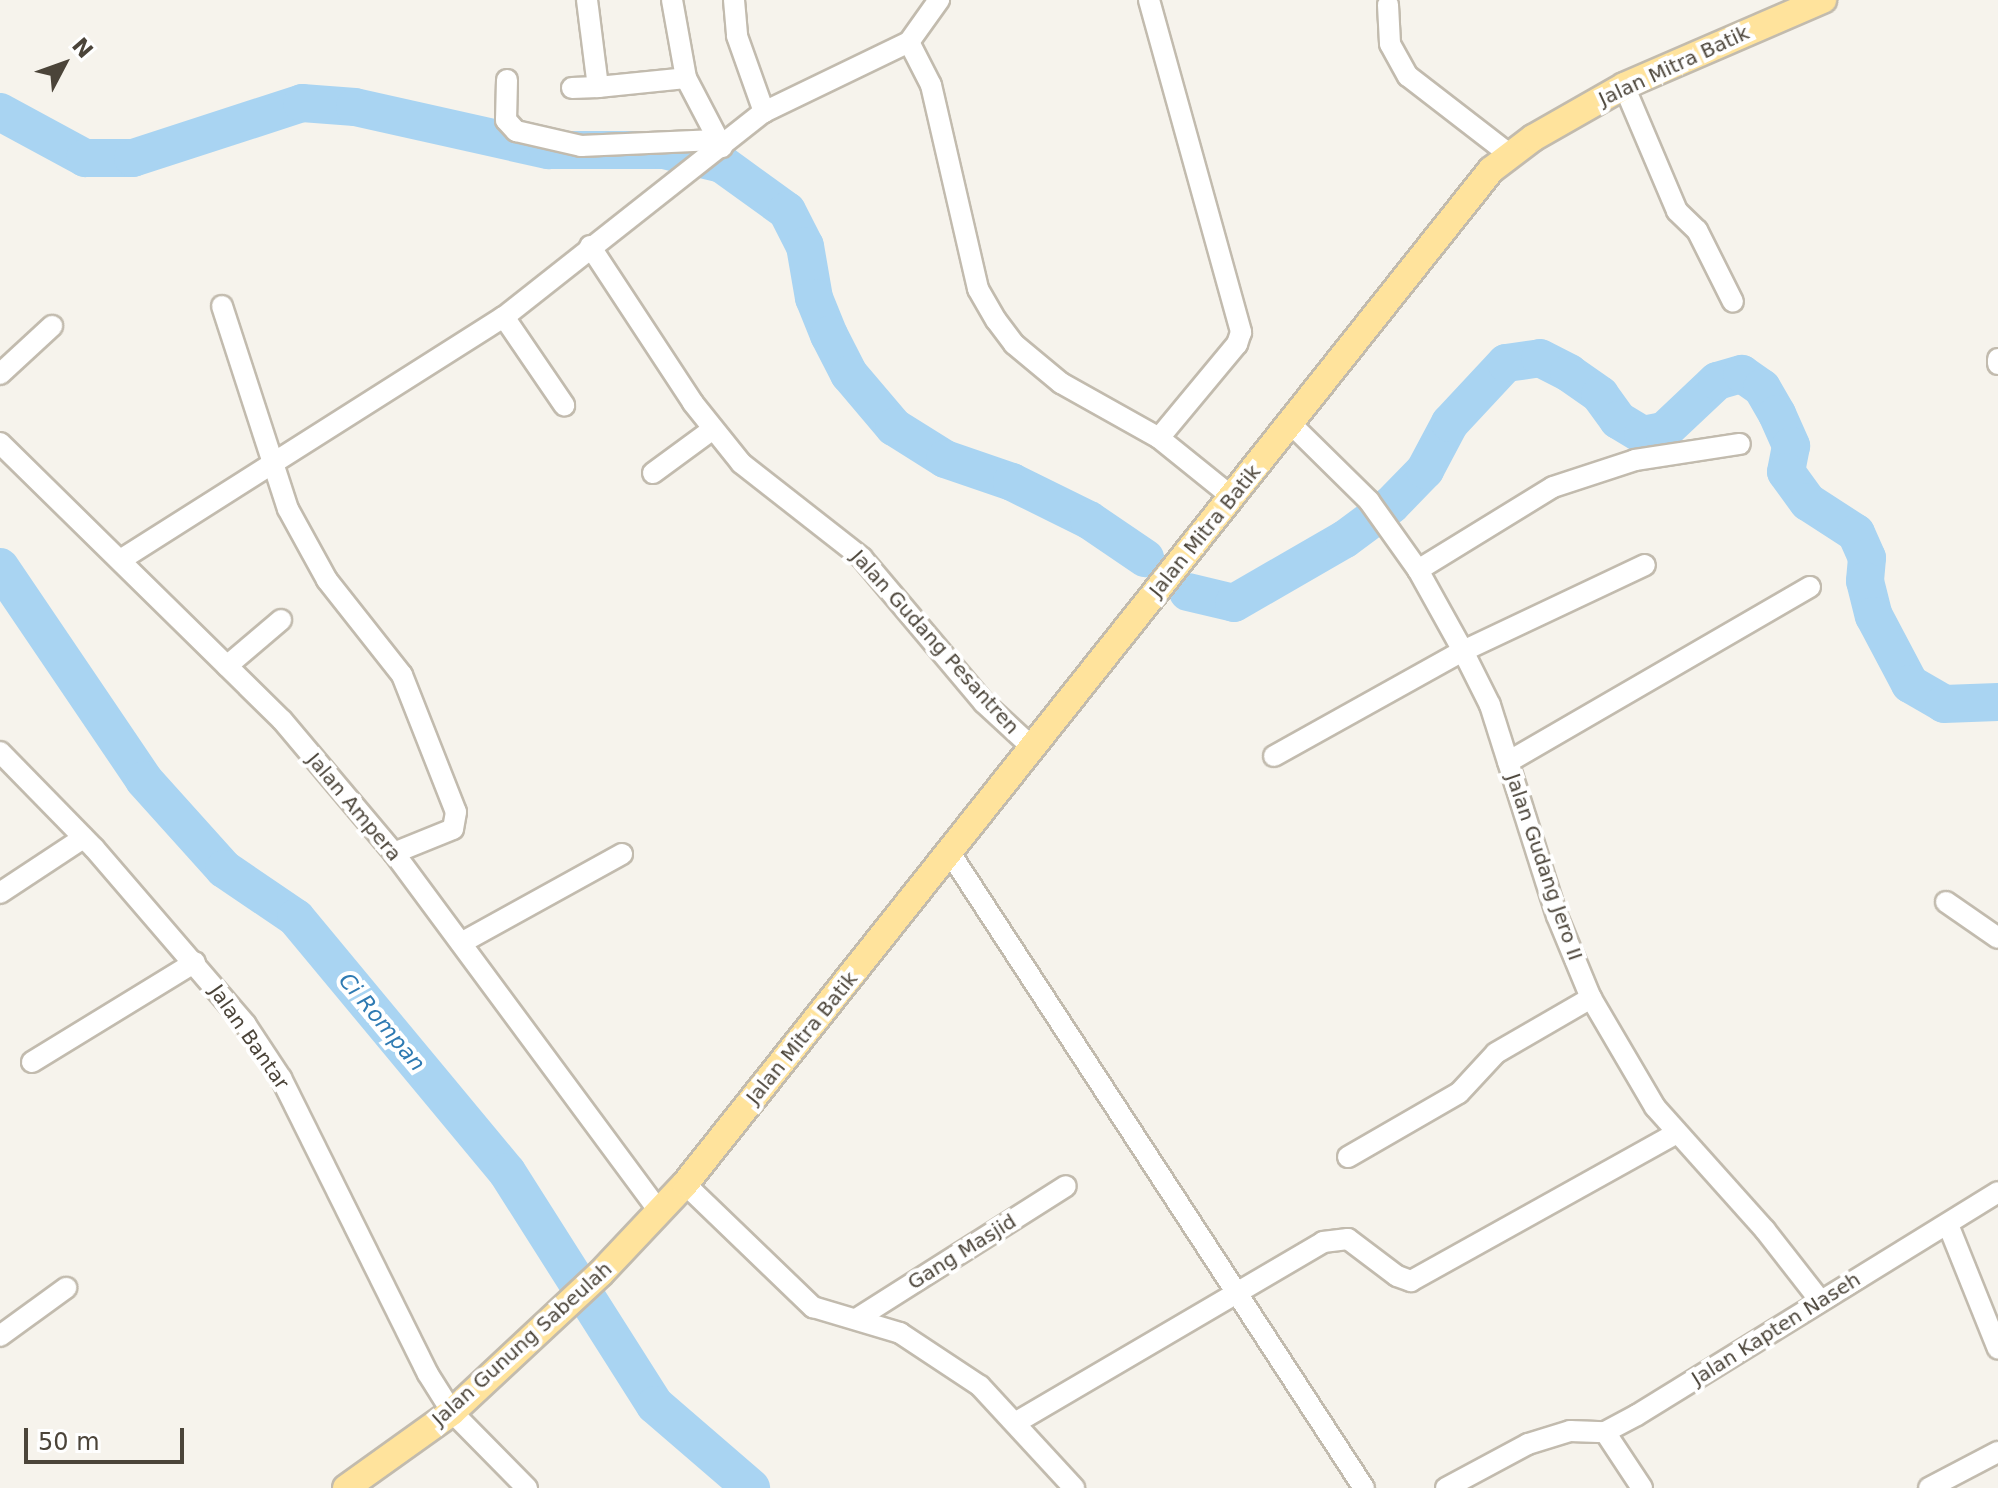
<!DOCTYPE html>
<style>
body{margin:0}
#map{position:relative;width:1998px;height:1488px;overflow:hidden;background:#f6f3ec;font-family:"DejaVu Sans",sans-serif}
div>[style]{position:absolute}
.river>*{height:38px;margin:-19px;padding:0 19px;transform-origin:19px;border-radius:19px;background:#a9d4f2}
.roads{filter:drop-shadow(2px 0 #c2bbae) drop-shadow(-2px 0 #c2bbae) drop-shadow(0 2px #c2bbae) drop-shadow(0 -2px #c2bbae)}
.minor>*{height:20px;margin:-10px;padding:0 10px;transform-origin:10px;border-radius:10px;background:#fff}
.major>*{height:26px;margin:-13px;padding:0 13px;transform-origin:13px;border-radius:13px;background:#ffe39c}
span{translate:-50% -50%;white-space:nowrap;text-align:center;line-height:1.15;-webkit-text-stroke:8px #fff;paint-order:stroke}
.street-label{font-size:20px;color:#4b4439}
.water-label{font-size:22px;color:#2e7ab2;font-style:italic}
.north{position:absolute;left:24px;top:24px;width:80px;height:80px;-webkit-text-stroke:6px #fff;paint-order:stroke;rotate:49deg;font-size:22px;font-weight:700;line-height:32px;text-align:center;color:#4b4439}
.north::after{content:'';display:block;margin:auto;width:28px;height:36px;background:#4b4439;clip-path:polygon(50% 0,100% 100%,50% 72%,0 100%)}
.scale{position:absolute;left:24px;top:1428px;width:160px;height:36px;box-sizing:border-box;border:4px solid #4b4439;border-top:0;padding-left:10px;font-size:24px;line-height:28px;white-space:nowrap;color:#4b4439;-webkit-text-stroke:6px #fff;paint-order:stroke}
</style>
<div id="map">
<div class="river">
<div style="left:0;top:112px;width:97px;rotate:28.4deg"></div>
<div style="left:85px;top:158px;width:48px"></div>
<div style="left:133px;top:158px;width:178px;rotate:-18deg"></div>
<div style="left:302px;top:103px;width:53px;rotate:4.3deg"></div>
<div style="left:355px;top:107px;width:198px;rotate:12.6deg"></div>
<div style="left:548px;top:150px;width:116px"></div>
<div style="left:664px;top:150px;width:60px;rotate:13.6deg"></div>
<div style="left:722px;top:164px;width:80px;rotate:35.9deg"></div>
<div style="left:787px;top:211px;width:39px;rotate:63deg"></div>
<div style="left:805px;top:246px;width:53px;rotate:80.2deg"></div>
<div style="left:814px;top:298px;width:40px;rotate:68deg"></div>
<div style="left:829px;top:335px;width:44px;rotate:62.9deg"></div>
<div style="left:849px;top:374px;width:70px;rotate:49.7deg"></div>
<div style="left:894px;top:427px;width:60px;rotate:32.1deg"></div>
<div style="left:945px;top:459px;width:71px;rotate:18.9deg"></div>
<div style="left:1012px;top:482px;width:86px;rotate:26.3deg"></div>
<div style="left:1089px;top:520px;width:68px;rotate:34.2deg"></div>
<div style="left:0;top:567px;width:257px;rotate:55.9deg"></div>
<div style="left:144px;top:780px;width:120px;rotate:48deg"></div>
<div style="left:224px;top:869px;width:87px;rotate:34.2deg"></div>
<div style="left:296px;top:918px;width:330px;rotate:50.3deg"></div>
<div style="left:507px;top:1172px;width:276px;rotate:57.6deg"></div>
<div style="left:655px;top:1405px;width:127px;rotate:40.8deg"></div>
<div style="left:1188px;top:592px;width:47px;rotate:13.4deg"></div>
<div style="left:1234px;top:603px;width:128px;rotate:-30deg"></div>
<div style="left:1345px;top:539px;width:57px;rotate:-36.5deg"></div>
<div style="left:1391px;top:505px;width:49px;rotate:-45.8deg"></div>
<div style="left:1425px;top:470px;width:53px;rotate:-62deg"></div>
<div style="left:1450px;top:423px;width:82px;rotate:-47deg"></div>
<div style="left:1506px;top:363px;width:34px;rotate:-8deg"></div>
<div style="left:1540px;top:358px;width:33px;rotate:27deg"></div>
<div style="left:1569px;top:373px;width:38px;rotate:35deg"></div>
<div style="left:1600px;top:395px;width:31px;rotate:54deg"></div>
<div style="left:1618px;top:420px;width:29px;rotate:31deg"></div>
<div style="left:1643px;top:435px;width:21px;rotate:-11deg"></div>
<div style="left:1664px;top:431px;width:73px;rotate:-43.3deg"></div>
<div style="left:1717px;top:381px;width:26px;rotate:-16deg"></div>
<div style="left:1742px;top:374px;width:24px;rotate:35deg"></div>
<div style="left:1762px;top:388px;width:30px;rotate:60deg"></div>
<div style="left:1777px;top:414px;width:35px;rotate:66deg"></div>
<div style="left:1791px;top:446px;width:26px;rotate:101deg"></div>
<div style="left:1786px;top:472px;width:37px;rotate:54deg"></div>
<div style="left:1808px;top:502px;width:57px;rotate:32.9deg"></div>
<div style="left:1856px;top:533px;width:27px;rotate:66deg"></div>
<div style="left:1867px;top:558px;width:23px;rotate:95deg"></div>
<div style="left:1865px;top:581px;width:36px;rotate:76deg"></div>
<div style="left:1874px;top:616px;width:77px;rotate:62.1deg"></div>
<div style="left:1910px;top:684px;width:39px;rotate:30deg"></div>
<div style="left:1944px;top:704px;width:54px;rotate:-2.1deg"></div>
</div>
<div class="roads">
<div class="minor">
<div style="left:672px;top:0;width:79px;rotate:79.8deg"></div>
<div style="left:686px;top:78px;width:78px;rotate:62.4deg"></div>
<div style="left:734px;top:0;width:36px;rotate:85deg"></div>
<div style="left:737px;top:36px;width:81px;rotate:70.4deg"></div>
<div style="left:1149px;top:0;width:345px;rotate:74.5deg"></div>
<div style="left:1241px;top:332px;width:13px;rotate:108deg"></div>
<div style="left:1237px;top:344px;width:122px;rotate:129.7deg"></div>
<div style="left:1388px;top:5px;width:39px;rotate:87deg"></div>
<div style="left:1390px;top:44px;width:37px;rotate:61deg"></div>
<div style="left:1408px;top:76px;width:128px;rotate:37.7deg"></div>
<div style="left:909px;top:42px;width:48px;rotate:62.9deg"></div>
<div style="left:931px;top:85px;width:209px;rotate:77deg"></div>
<div style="left:978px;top:289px;width:36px;rotate:60deg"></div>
<div style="left:996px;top:320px;width:30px;rotate:53deg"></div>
<div style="left:1014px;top:344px;width:61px;rotate:39.7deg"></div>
<div style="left:1061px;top:383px;width:112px;rotate:29.3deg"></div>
<div style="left:1159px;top:438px;width:92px;rotate:38.9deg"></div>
<div style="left:507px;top:80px;width:40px;rotate:91.4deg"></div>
<div style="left:506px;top:120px;width:15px;rotate:48deg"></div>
<div style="left:516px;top:131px;width:67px;rotate:13deg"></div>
<div style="left:581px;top:146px;width:135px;rotate:-2.5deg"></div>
<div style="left:1624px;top:86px;width:136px;rotate:67deg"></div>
<div style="left:1677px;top:211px;width:28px;rotate:44deg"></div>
<div style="left:1697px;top:230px;width:80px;rotate:63.4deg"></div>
<div style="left:598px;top:87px;width:88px;rotate:-5.8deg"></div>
<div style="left:572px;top:88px;width:26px;rotate:-2deg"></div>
<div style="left:598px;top:87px;width:88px;rotate:-97.2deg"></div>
<div style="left:590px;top:246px;width:188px;rotate:56.7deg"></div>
<div style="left:693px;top:403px;width:77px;rotate:51.3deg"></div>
<div style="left:741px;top:463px;width:154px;rotate:38.1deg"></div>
<div style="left:862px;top:558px;width:189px;rotate:49.9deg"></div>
<div style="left:984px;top:703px;width:67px;rotate:42.6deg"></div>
<div style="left:222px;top:306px;width:213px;rotate:72deg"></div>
<div style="left:288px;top:509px;width:81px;rotate:61.2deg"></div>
<div style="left:327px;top:580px;width:121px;rotate:51.7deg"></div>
<div style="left:402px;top:675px;width:147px;rotate:68.5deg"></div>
<div style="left:456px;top:812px;width:17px;rotate:100deg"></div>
<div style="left:453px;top:829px;width:64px;rotate:157.9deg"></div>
<div style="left:504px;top:317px;width:107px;rotate:55.7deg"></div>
<div style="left:1998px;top:359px;width:5px;rotate:90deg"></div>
<div style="left:0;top:374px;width:71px;rotate:-42.7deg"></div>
<div style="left:1291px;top:424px;width:110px;rotate:44.6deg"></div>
<div style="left:1369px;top:501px;width:85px;rotate:54.6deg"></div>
<div style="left:1418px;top:570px;width:93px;rotate:60.9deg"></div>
<div style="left:1463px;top:651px;width:60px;rotate:63.4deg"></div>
<div style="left:1490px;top:705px;width:221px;rotate:72.4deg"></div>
<div style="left:1557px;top:916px;width:89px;rotate:67.5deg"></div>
<div style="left:1591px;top:998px;width:126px;rotate:59.6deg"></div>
<div style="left:1655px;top:1107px;width:165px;rotate:48.2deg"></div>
<div style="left:1765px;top:1230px;width:88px;rotate:52deg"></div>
<div style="left:0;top:443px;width:395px;rotate:44.5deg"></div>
<div style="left:282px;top:720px;width:174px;rotate:49.9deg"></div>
<div style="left:394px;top:853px;width:448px;rotate:53.5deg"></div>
<div style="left:653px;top:473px;width:74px;rotate:-36.3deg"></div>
<div style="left:122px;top:559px;width:452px;rotate:-32.4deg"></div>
<div style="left:504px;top:317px;width:331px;rotate:-38.3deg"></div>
<div style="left:764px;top:112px;width:161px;rotate:-25.8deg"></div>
<div style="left:909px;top:42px;width:52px;rotate:-54.5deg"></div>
<div style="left:1418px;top:570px;width:158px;rotate:-31.6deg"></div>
<div style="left:1553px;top:487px;width:86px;rotate:-18.2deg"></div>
<div style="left:1635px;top:460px;width:106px;rotate:-8.7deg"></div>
<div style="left:227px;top:666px;width:71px;rotate:-40.4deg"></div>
<div style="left:0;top:752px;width:134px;rotate:45.6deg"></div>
<div style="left:94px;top:848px;width:233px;rotate:49.3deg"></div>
<div style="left:246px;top:1025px;width:64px;rotate:56.6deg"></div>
<div style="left:281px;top:1078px;width:330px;rotate:63.6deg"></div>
<div style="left:428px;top:1374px;width:45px;rotate:57.7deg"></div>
<div style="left:452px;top:1412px;width:107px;rotate:45.4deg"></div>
<div style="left:1274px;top:756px;width:216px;rotate:-29.1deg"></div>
<div style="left:1463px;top:651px;width:201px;rotate:-25.3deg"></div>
<div style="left:1508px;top:762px;width:349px;rotate:-30.1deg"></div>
<div style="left:950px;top:853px;width:758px;rotate:56.9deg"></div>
<div style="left:0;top:893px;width:100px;rotate:-33.5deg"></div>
<div style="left:1946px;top:902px;width:63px;rotate:34.7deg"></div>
<div style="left:461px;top:943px;width:184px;rotate:-28.9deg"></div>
<div style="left:32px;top:1062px;width:191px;rotate:-31.5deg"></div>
<div style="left:1348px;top:1157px;width:128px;rotate:-30deg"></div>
<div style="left:1459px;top:1093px;width:54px;rotate:-47.2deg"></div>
<div style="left:1496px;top:1053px;width:110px;rotate:-30.1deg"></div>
<div style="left:685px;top:1184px;width:178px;rotate:43.9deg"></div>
<div style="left:813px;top:1307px;width:91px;rotate:16.6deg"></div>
<div style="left:900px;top:1333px;width:96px;rotate:33.5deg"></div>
<div style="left:980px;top:1386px;width:139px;rotate:47.3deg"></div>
<div style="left:1949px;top:1227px;width:131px;rotate:68.1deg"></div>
<div style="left:858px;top:1318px;width:246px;rotate:-32.4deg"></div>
<div style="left:0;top:1336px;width:82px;rotate:-36deg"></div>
<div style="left:1015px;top:1423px;width:357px;rotate:-30.4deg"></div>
<div style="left:1323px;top:1242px;width:25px;rotate:-7deg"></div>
<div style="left:1348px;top:1239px;width:61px;rotate:37.1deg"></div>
<div style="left:1397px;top:1276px;width:15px;rotate:20deg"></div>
<div style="left:1411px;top:1281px;width:302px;rotate:-29.1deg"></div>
<div style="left:1605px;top:1432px;width:67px;rotate:56.5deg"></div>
<div style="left:1446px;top:1488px;width:93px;rotate:-28.2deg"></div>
<div style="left:1528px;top:1444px;width:44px;rotate:-17.2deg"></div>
<div style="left:1570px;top:1431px;width:35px;rotate:2deg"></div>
<div style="left:1605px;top:1432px;width:36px;rotate:-28deg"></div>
<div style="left:1637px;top:1415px;width:424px;rotate:-31.7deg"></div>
<div style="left:1929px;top:1488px;width:78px;rotate:-27.6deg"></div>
</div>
<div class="major">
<div style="left:346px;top:1488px;width:130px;rotate:-35.6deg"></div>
<div style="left:452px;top:1412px;width:204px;rotate:-43deg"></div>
<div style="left:601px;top:1273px;width:122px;rotate:-46.7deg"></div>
<div style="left:685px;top:1184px;width:1295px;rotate:-51.52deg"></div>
<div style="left:1491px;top:170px;width:53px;rotate:-37.3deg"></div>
<div style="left:1533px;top:138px;width:105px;rotate:-29.7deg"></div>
<div style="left:1624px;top:86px;width:217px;rotate:-23.4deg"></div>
</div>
</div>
<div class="street-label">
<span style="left:1674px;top:66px;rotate:-25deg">Jalan Mitra Batik</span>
<span style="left:1205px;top:531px;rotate:-51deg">Jalan Mitra Batik</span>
<span style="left:935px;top:642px;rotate:48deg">Jalan Gudang Pesantren</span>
<span style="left:354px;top:807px;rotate:50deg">Jalan Ampera</span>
<span style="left:1544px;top:867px;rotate:71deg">Jalan Gudang Jero II</span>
<span style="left:249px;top:1037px;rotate:55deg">Jalan Bantar</span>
<span style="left:802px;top:1038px;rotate:-51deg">Jalan Mitra Batik</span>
<span style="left:962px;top:1252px;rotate:-32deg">Gang Masjid</span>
<span style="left:1776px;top:1329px;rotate:-32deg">Jalan Kapten Naseh</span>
<span style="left:522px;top:1344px;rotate:-42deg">Jalan Gunung Sabeulah</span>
</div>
<div class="water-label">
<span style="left:382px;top:1022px;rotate:50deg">Ci Rompan</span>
</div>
<div class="north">N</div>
<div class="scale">50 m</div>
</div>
